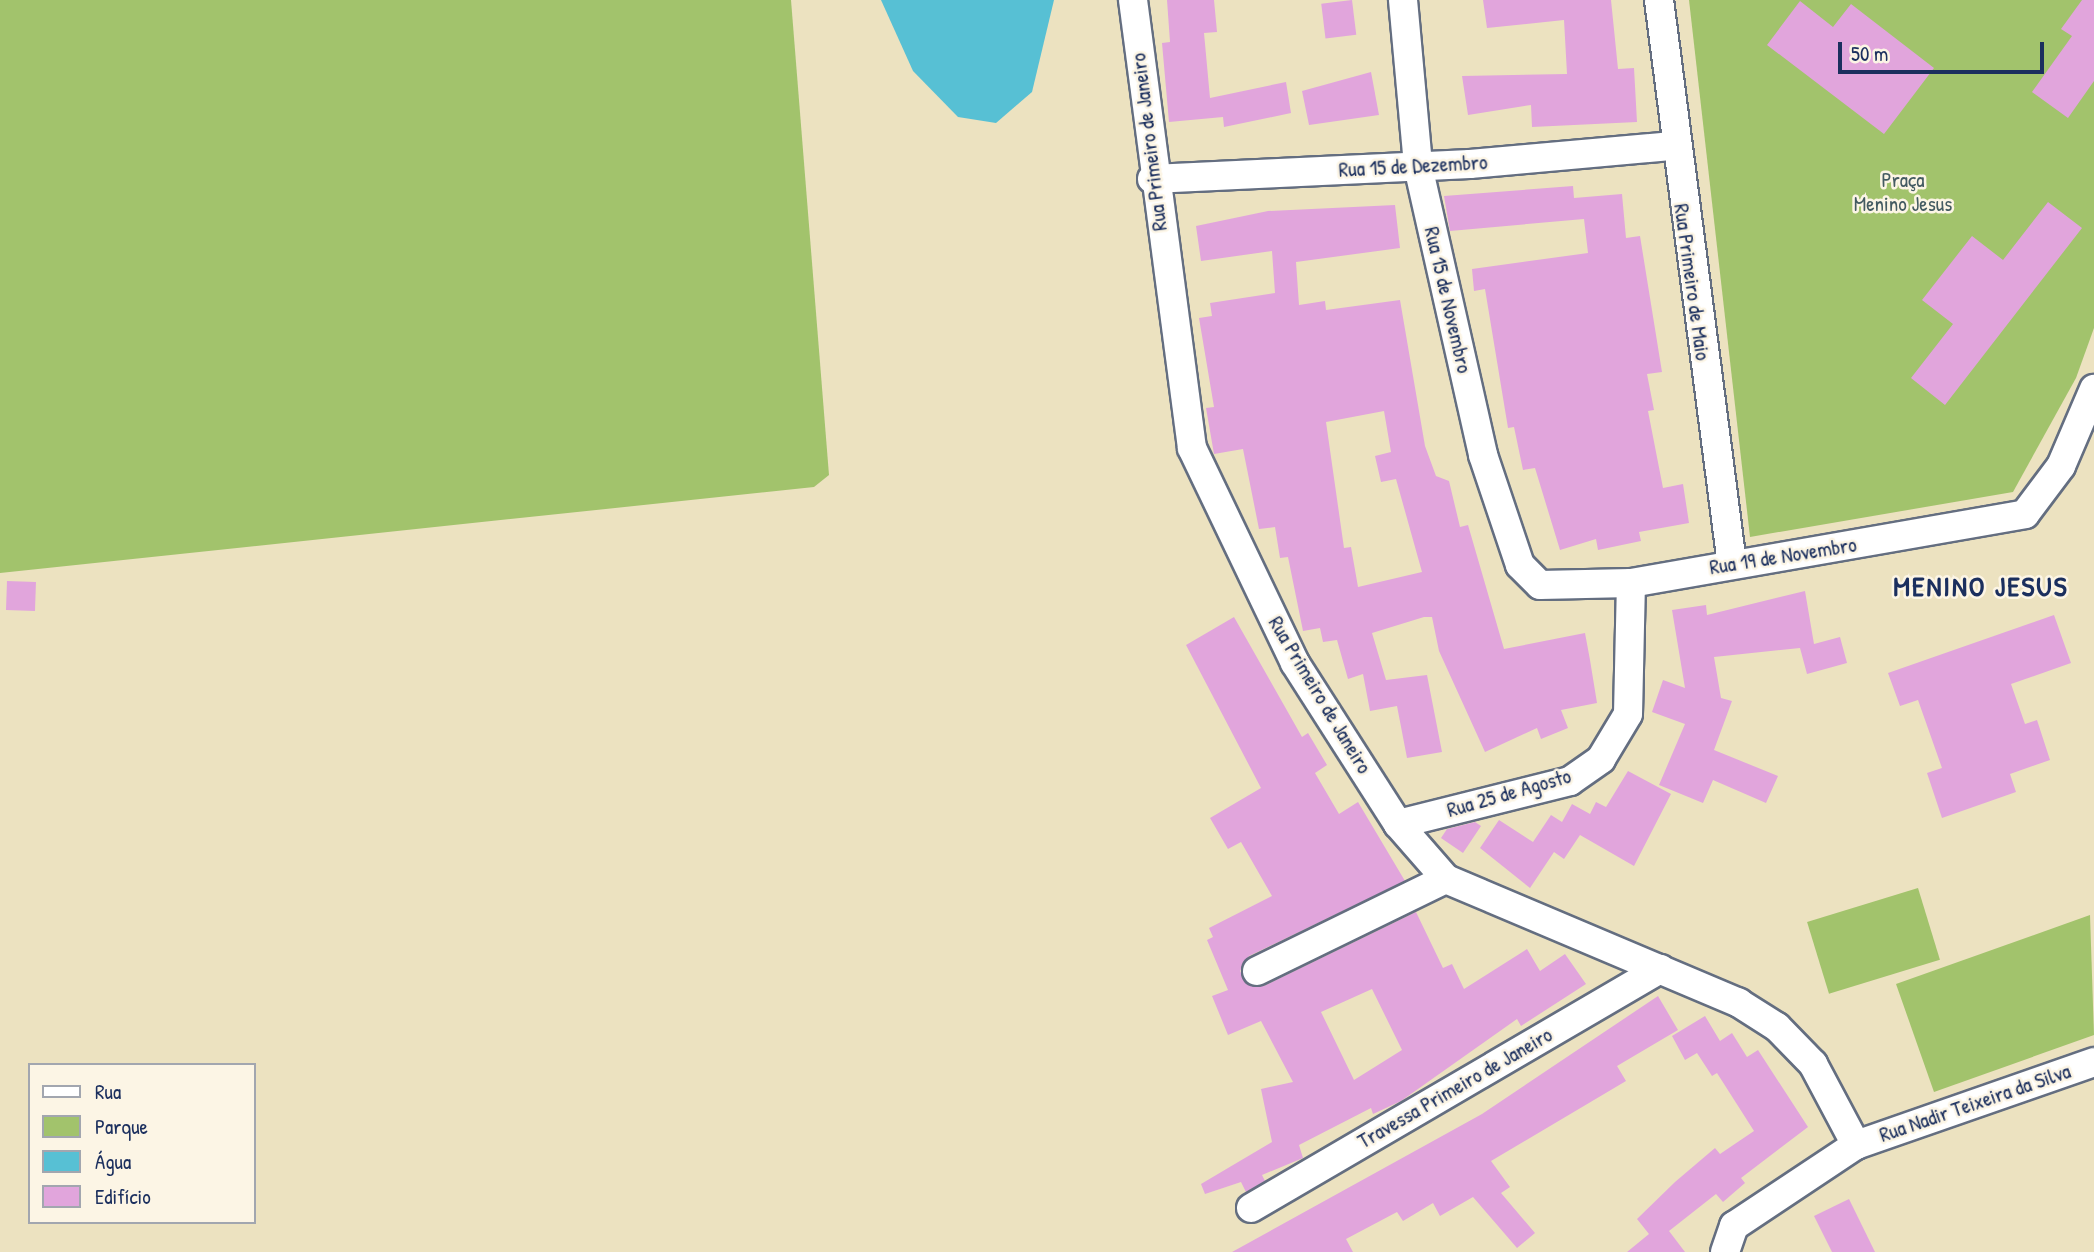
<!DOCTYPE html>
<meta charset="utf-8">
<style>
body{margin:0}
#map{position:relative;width:2094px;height:1252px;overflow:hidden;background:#ece2c0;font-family:"Patrick Hand",sans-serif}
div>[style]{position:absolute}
.green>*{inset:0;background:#a2c36c;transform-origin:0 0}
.water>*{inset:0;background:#57c0d4}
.building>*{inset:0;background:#e1a5dc;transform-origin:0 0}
.roads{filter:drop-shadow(2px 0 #646e80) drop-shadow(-2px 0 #646e80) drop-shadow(0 2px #646e80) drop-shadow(0 -2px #646e80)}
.street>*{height:28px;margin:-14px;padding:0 14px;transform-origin:14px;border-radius:14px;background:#fff}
span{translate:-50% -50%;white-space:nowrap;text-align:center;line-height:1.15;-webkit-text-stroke:5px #fcf5e5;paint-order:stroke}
.street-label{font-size:21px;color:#1b2f5e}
.park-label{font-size:21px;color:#445b62}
.district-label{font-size:28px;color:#1b2f5e;font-weight:700;letter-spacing:2px}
.legend{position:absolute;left:28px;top:1063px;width:228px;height:161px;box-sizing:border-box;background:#fcf5e5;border:2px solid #a2a6af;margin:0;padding:9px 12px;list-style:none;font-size:21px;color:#1b2f5e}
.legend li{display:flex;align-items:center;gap:14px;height:35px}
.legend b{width:35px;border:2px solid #a2a6af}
.scale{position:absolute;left:1838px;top:42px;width:206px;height:32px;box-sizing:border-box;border:4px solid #1b2f5e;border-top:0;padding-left:9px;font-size:21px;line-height:24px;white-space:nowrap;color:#1b2f5e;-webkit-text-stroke:5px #fcf5e5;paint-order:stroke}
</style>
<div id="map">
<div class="green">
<div style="clip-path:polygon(0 0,791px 0,829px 475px,814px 487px,0 573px)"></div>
<div style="clip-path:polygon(1689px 0,2094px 0,2094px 328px,2076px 378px,2013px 492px,1750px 537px)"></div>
<div style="left:1918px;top:888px;width:75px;height:116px;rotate:73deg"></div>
<div style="clip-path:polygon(2090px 915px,2094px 1035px,1934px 1092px,1896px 984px)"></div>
</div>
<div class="water">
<div style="clip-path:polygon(881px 0,1054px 0,1032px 92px,996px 123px,958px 117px,913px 71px)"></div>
</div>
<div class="building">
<div style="clip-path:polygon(1167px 0,1214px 0,1217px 32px,1204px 33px,1210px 98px,1286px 82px,1291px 113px,1224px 127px,1223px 117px,1169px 122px,1162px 43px,1170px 42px)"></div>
<div style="left:1352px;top:0;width:35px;height:31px;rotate:83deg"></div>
<div style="clip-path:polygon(1483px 0,1611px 0,1618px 69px,1634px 68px,1637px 122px,1532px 127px,1531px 105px,1468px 115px,1462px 76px,1567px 74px,1564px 20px,1487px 28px)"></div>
<div style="clip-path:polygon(2082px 0,2094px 0,2094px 81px,2068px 118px,2032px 92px,2072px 36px,2061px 29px)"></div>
<div style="clip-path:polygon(1800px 1px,1833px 27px,1851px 4px,1934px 68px,1884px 134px,1767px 45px)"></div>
<div style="clip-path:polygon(1371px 72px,1379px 115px,1309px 125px,1302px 91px)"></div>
<div style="clip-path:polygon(1573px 186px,1574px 198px,1622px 194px,1626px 238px,1640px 236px,1662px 372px,1647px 374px,1654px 410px,1648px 411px,1663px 488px,1683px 484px,1689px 523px,1639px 532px,1641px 541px,1598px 550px,1596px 539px,1560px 550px,1535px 468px,1523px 470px,1514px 427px,1508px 428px,1485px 289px,1474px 291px,1472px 269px,1588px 253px,1584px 219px,1450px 231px,1444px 196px)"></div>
<div style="clip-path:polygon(2048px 202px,2082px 228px,1945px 405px,1911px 378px,1953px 324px,1922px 300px,1972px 236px,2003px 260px)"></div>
<div style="clip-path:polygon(evenodd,1395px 205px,1400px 248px,1296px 262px,1299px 305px,1325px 301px,1326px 310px,1400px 300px,1425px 446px,1436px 476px,1449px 481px,1460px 527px,1468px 525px,1504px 649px,1585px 633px,1590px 660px,1597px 703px,1561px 710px,1568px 728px,1541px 739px,1537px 728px,1485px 752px,1439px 651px,1432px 617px,1424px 617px,1372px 633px,1386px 680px,1427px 675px,1442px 752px,1407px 758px,1397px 706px,1370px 711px,1363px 674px,1348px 679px,1337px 640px,1323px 642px,1320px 628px,1303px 631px,1288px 557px,1280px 558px,1275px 527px,1259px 529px,1243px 449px,1214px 454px,1206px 408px,1214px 407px,1199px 318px,1212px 316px,1210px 303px,1275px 293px,1272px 251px,1201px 261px,1196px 226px,1268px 211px,1395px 205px,1384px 411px,1391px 452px,1375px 456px,1381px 482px,1396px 479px,1422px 572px,1358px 587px,1351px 547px,1344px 548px,1326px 422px,1384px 411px)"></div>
<div style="left:7px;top:581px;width:29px;height:29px;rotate:2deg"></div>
<div style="clip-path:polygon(1805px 591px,1814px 644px,1840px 637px,1847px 663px,1807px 674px,1800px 648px,1714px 657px,1721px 698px,1732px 701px,1714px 750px,1778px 776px,1766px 803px,1713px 780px,1703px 803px,1659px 785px,1685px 724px,1652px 712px,1663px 680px,1685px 688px,1672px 610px,1706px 605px,1707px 615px)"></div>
<div style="clip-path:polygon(2054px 615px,2071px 663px,2011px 684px,2025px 724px,2037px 720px,2050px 760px,2010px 774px,2016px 792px,1942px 818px,1927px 773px,1942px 768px,1918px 700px,1900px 706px,1888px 673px)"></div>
<div style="clip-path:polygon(evenodd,1234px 617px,1302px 737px,1308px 733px,1327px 765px,1315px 773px,1339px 814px,1358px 802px,1405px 881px,1249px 956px,1240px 971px,1247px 984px,1264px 986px,1416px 912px,1443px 968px,1452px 964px,1464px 989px,1527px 949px,1540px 971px,1565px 954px,1586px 984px,1521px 1026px,1517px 1019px,1401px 1101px,1373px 1114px,1371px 1108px,1299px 1145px,1303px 1158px,1262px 1175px,1265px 1181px,1246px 1192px,1241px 1182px,1205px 1194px,1201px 1184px,1272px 1142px,1261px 1089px,1293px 1082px,1261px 1021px,1228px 1035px,1212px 996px,1228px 990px,1207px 940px,1213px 937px,1209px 928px,1272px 896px,1241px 842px,1228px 849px,1210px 818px,1261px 788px,1186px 645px,1234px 617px,1372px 989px,1402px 1050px,1354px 1080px,1321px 1012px,1372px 989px)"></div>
<div style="clip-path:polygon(1628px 771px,1671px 794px,1634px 866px,1580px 835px,1564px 859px,1554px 852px,1530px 888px,1480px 848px,1499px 820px,1533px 842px,1551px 815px,1562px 822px,1572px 804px,1590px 814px,1596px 802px,1606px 807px)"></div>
<div style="clip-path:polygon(1475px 822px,1481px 826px,1463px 853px,1441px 838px,1447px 829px)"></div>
<div style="clip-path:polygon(1658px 996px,1678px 1030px,1617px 1066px,1626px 1081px,1491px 1161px,1510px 1187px,1501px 1193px,1535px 1233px,1517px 1248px,1473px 1197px,1440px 1216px,1433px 1203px,1403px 1221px,1397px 1212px,1346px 1239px,1353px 1252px,1232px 1252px,1482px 1114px)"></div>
<div style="clip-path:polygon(1705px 1016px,1720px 1041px,1732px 1033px,1747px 1057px,1758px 1050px,1808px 1127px,1741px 1178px,1745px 1183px,1723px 1202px,1716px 1194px,1669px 1231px,1685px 1252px,1627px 1252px,1649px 1234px,1637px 1219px,1675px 1182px,1715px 1148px,1720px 1154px,1754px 1131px,1717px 1073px,1712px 1076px,1697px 1053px,1685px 1060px,1672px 1036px)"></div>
<div style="clip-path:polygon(1849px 1199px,1875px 1252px,1832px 1252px,1814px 1216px)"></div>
</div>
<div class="roads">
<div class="street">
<div style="left:1133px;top:0;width:452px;rotate:82.5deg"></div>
<div style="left:1192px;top:448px;width:238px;rotate:64.4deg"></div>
<div style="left:1295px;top:663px;width:191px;rotate:57.4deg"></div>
<div style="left:1398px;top:824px;width:73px;rotate:48.9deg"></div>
<div style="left:1446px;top:879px;width:318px;rotate:22.9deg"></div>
<div style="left:1739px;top:1003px;width:45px;rotate:32.3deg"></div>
<div style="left:1777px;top:1027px;width:52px;rotate:45.8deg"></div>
<div style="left:1813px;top:1064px;width:92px;rotate:62deg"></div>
<div style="left:1403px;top:0;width:167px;rotate:84.8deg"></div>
<div style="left:1418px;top:166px;width:296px;rotate:77.3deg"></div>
<div style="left:1483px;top:455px;width:116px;rotate:71.4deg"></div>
<div style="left:1520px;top:565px;width:28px;rotate:45deg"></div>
<div style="left:1540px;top:585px;width:91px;rotate:-1.3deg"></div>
<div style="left:1631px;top:583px;width:400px;rotate:-9.9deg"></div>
<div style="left:2025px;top:514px;width:60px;rotate:-53.1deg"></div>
<div style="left:2061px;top:466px;width:84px;rotate:-66.8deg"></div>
<div style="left:1659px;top:0;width:569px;rotate:82.63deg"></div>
<div style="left:1152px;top:179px;width:318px;rotate:-2.7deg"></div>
<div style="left:1470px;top:164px;width:204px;rotate:-5.1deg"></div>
<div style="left:1398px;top:824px;width:177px;rotate:-14deg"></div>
<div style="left:1570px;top:781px;width:38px;rotate:-35deg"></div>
<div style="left:1601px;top:759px;width:52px;rotate:-59deg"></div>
<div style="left:1628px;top:714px;width:131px;rotate:-88.7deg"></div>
<div style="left:1257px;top:971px;width:210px;rotate:-26deg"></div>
<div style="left:1251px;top:1208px;width:474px;rotate:-30.3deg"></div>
<div style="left:1725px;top:1252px;width:28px;rotate:-71deg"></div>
<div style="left:1734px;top:1226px;width:146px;rotate:-33.6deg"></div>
<div style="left:1856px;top:1145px;width:252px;rotate:-19.2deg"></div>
</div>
</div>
<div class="street-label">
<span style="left:1149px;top:142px;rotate:-97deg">Rua Primeiro de Janeiro</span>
<span style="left:1413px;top:166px;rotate:-3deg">Rua 15 de Dezembro</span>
<span style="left:1692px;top:282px;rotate:82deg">Rua Primeiro de Maio</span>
<span style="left:1448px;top:300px;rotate:77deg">Rua 15 de Novembro</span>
<span style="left:1783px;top:556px;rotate:-9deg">Rua 19 de Novembro</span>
<span style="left:1320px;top:695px;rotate:59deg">Rua Primeiro de Janeiro</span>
<span style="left:1509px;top:793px;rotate:-16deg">Rua 25 de Agosto</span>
<span style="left:1455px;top:1088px;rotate:-30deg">Travessa Primeiro de Janeiro</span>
<span style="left:1975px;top:1103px;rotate:-19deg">Rua Nadir Teixeira da Silva</span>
</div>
<div class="park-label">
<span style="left:1903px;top:192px">Praça<br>Menino Jesus</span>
</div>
<div class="district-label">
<span style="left:1981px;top:586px">MENINO JESUS</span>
</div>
<ul class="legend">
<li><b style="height:9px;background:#fff"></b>Rua</li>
<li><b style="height:19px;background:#a2c36c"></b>Parque</li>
<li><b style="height:19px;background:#57c0d4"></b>Água</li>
<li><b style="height:19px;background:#e1a5dc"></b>Edifício</li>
</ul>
<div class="scale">50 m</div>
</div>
